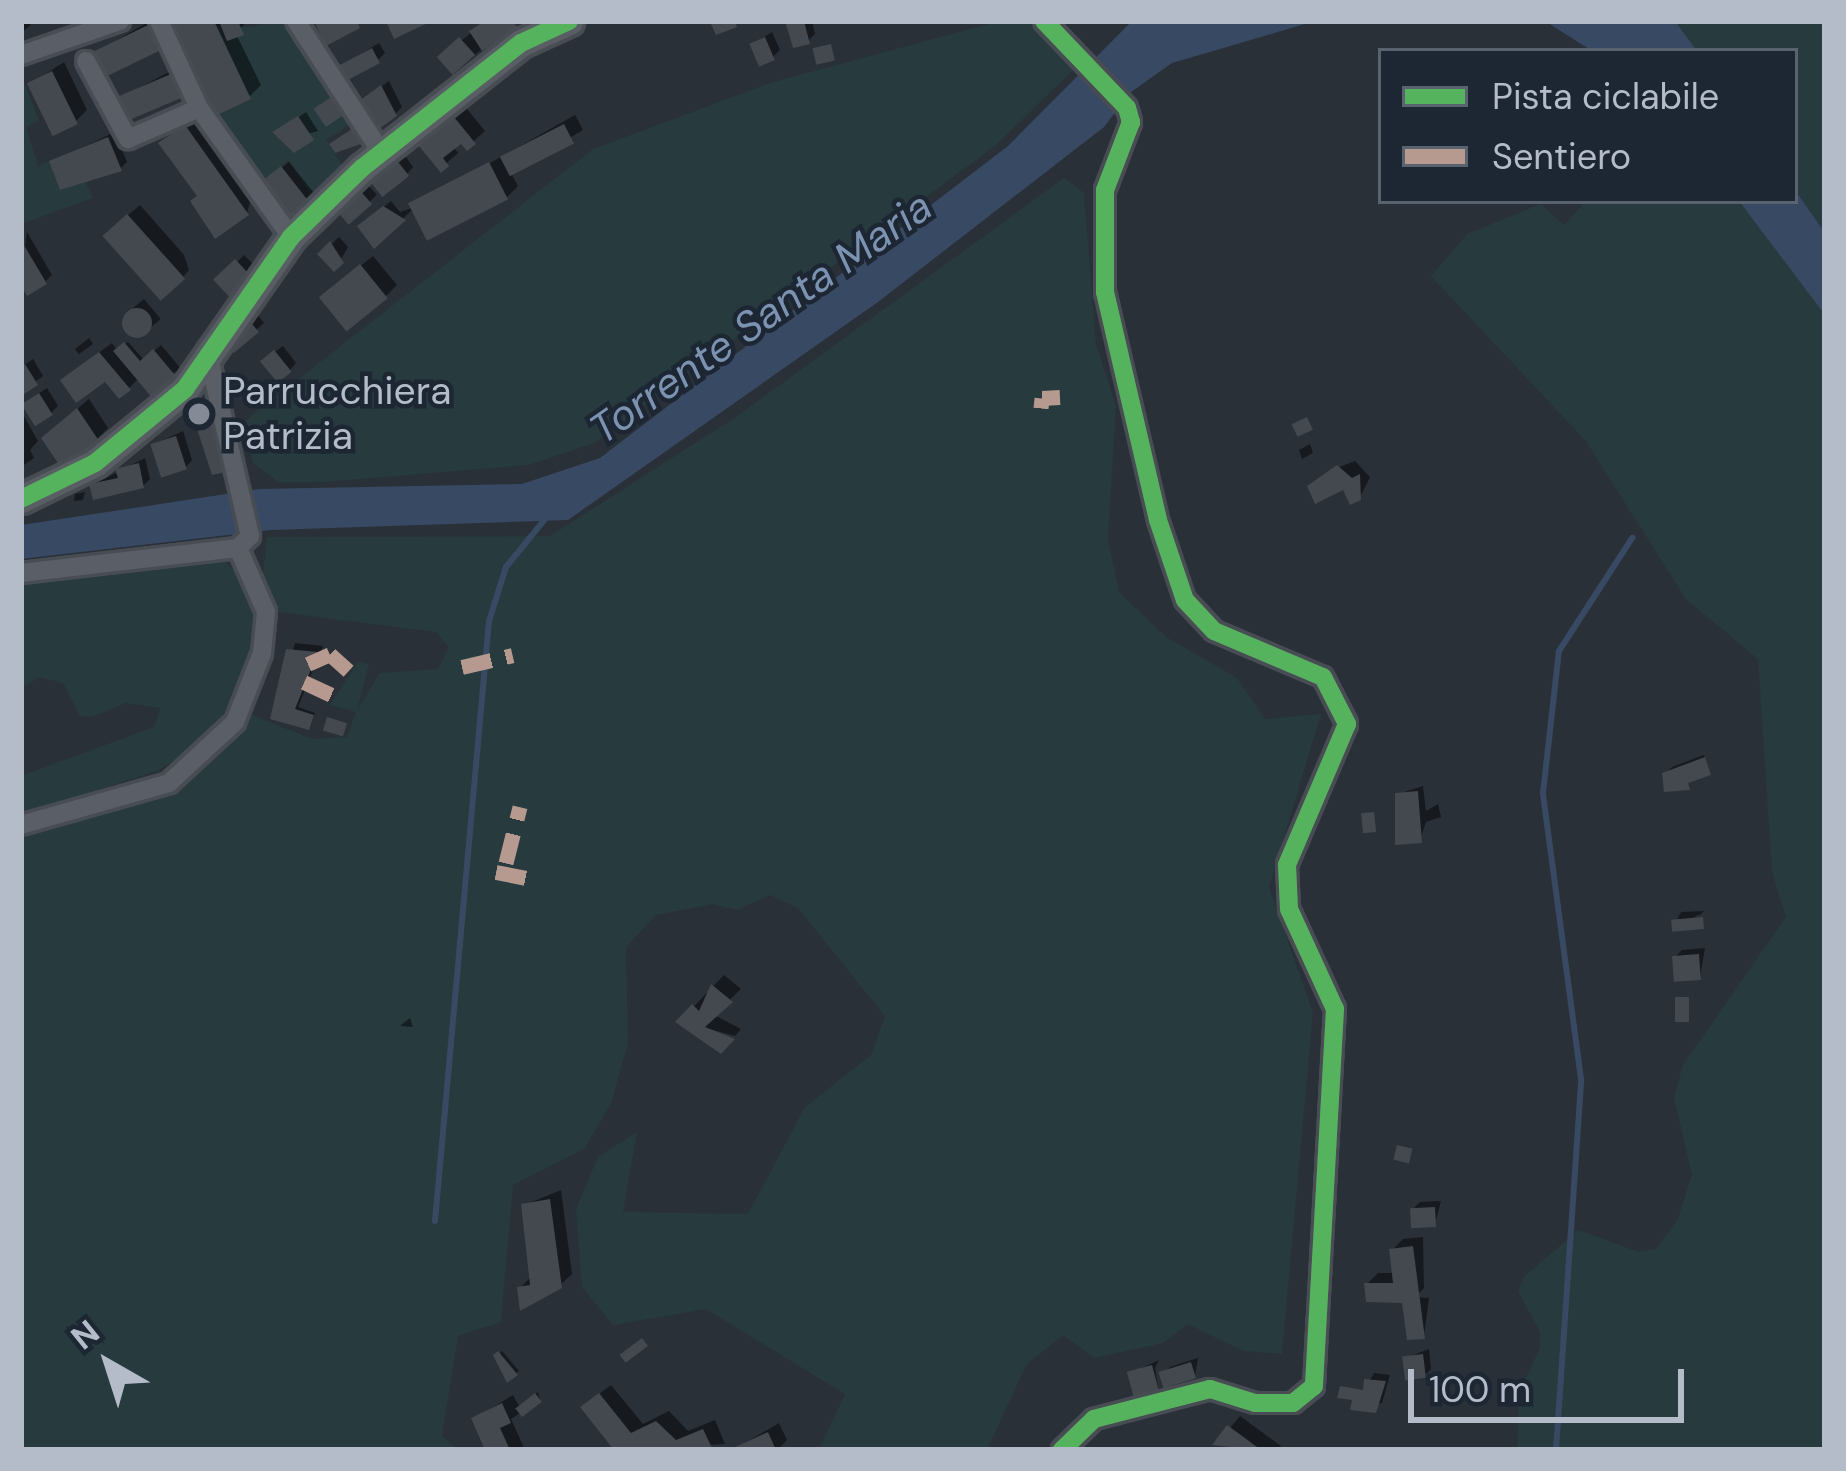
<!DOCTYPE html>
<style>
body{margin:0}
#map{position:relative;width:1846px;height:1471px;overflow:hidden;background:#2a3038;font-family:"DM Sans",sans-serif}
div>[style]{position:absolute}
.green>*{inset:0;background:#273a3e}
.water>*{inset:0;background:#384963}
.shadow>*{inset:0;background:#0007;transform-origin:0 0}
.stream>*{height:6px;margin:-3px;padding:0 3px;transform-origin:3px;border-radius:3px;background:#384963}
.building>*{inset:0;background:#444950;transform-origin:0 0}
.round{border-radius:50%}
.roads{filter:drop-shadow(3px 0 #484c53) drop-shadow(-3px 0 #484c53) drop-shadow(0 3px #484c53) drop-shadow(0 -3px #484c53)}
.street>*{height:18px;margin:-9px;padding:0 9px;transform-origin:9px;border-radius:9px;background:#5a5e66}
.secondary>*{height:27px;margin:-13.5px;padding:0 13.5px;transform-origin:13.5px;border-radius:13.5px;background:#595d64}
.quiet>*{height:15px;margin-top:-7.5px;transform-origin:0;background:repeating-linear-gradient(90deg,#b69a8f 0 30px,transparent 0 45px)}
.cycleway>*{height:18px;margin:-9px;padding:0 9px;transform-origin:9px;border-radius:9px;background:#56b35d}
.dots>*{width:33px;height:33px;translate:-50% -50%;box-sizing:border-box;border:6px solid #1d2633;border-radius:50%}
span{translate:-50% -50%;white-space:nowrap;text-align:center;line-height:1.15;-webkit-text-stroke:9px #1d2633;paint-order:stroke}
.poi-label{font-size:39px;color:#b4bcc9}
.left{translate:0 -50%;text-align:left}
.water-label{font-size:42px;color:#7c92b1;font-style:italic}
.frame{position:absolute;inset:0;border:24px solid #b4bcc9;pointer-events:none}
.legend{position:absolute;left:1378px;top:48px;width:420px;height:156px;box-sizing:border-box;background:#1d2633;border:3px solid #59626f;margin:0;padding:15px 21px;list-style:none;font-size:36px;color:#b4bcc9}
.legend li{display:flex;align-items:center;gap:24px;height:60px}
.legend b{width:60px;border:3px solid #59626f}
.north{position:absolute;left:48px;top:1303px;width:120px;height:120px;-webkit-text-stroke:9px #1d2633;paint-order:stroke;rotate:321deg;font-size:33px;font-weight:700;line-height:48px;text-align:center;color:#b4bcc9}
.north::after{content:'';display:block;margin:auto;width:42px;height:54px;background:#b4bcc9;clip-path:polygon(50% 0,100% 100%,50% 72%,0 100%)}
.scale{position:absolute;left:1408px;top:1369px;width:276px;height:54px;box-sizing:border-box;border:6px solid #b4bcc9;border-top:0;padding-left:15px;font-size:36px;line-height:42px;white-space:nowrap;color:#b4bcc9;-webkit-text-stroke:9px #1d2633;paint-order:stroke}
</style>
<div id="map">
<div class="green">
<div style="clip-path:polygon(166px 21px,247px 27px,282px 21px,349px 125px,326px 140px,344px 168px,313px 198px,289px 160px,257px 185px,232px 154px)"></div>
<div style="clip-path:polygon(1000px 21px,1033px 21px,1073px 70px,995px 146px,594px 443px,529px 465px,324px 482px,278px 482px,253px 463px,246px 421px,256px 412px,593px 149px,770px 83px)"></div>
<div style="clip-path:polygon(1675px 21px,1825px 21px,1825px 1450px,1517px 1450px,1519px 1393px,1540px 1348px,1540px 1332px,1518px 1291px,1524px 1277px,1578px 1230px,1639px 1252px,1656px 1249px,1677px 1221px,1692px 1175px,1674px 1097px,1683px 1065px,1786px 917px,1772px 872px,1758px 659px,1686px 599px,1585px 440px,1431px 276px,1467px 234px,1541px 204px,1564px 225px,1586px 201px,1795px 201px,1795px 51px,1697px 51px)"></div>
<div style="clip-path:polygon(21px 74px,39px 120px,26px 127px,38px 166px,49px 161px,61px 190px,85px 181px,93px 198px,21px 224px)"></div>
<div style="clip-path:polygon(1064px 178px,1084px 193px,1096px 344px,1116px 406px,1108px 540px,1119px 592px,1166px 637px,1237px 678px,1265px 719px,1321px 714px,1269px 887px,1313px 1013px,1282px 1354px,1243px 1351px,1188px 1324px,1163px 1343px,1094px 1358px,1063px 1335px,1026px 1365px,987px 1450px,819px 1450px,845px 1394px,706px 1309px,613px 1325px,582px 1287px,576px 1209px,598px 1157px,637px 1132px,623px 1212px,748px 1214px,805px 1107px,871px 1055px,885px 1016px,798px 908px,770px 895px,738px 910px,713px 904px,656px 915px,626px 947px,628px 1043px,611px 1103px,585px 1148px,513px 1185px,501px 1322px,458px 1336px,442px 1436px,458px 1450px,21px 1450px,21px 839px,193px 775px,233px 738px,245px 712px,312px 739px,347px 737px,356px 712px,330px 705px,358px 662px,369px 664px,357px 710px,380px 673px,438px 669px,449px 647px,436px 632px,271px 611px,262px 583px,267px 537px,550px 536px,736px 417px)"></div>
<div style="clip-path:polygon(221px 558px,247px 582px,258px 625px,252px 661px,210px 739px,159px 770px,21px 815px,21px 776px,154px 727px,160px 708px,126px 703px,92px 717px,80px 716px,63px 683px,39px 677px,21px 688px,21px 580px)"></div>
</div>
<div class="water">
<div style="clip-path:polygon(1132px 21px,1315px 21px,1172px 63px,1131px 92px,1104px 127px,878px 302px,568px 520px,271px 530px,21px 559px,21px 525px,260px 489px,522px 484px,600px 458px,1008px 146px)"></div>
<div style="clip-path:polygon(1545px 21px,1675px 21px,1697px 51px,1592px 51px)"></div>
<div style="clip-path:polygon(1795px 190px,1825px 233px,1825px 315px,1739px 201px,1795px 201px)"></div>
</div>
<div class="shadow">
<div style="clip-path:polygon(21px 21px,31px 25px,21px 33px)"></div>
<div style="clip-path:polygon(150px 21px,162px 21px,169px 37px,158px 48px,98px 51px)"></div>
<div style="clip-path:polygon(176px 21px,247px 21px,236px 34px,261px 85px,250px 96px,171px 26px)"></div>
<div style="clip-path:polygon(486px 21px,520px 21px,453px 71px,441px 57px)"></div>
<div style="clip-path:polygon(788px 21px,812px 21px,815px 34px,808px 41px)"></div>
<div style="clip-path:polygon(772px 32px,780px 50px,773px 57px,753px 44px)"></div>
<div style="clip-path:polygon(379px 43px,385px 53px,378px 60px,341px 66px)"></div>
<div style="clip-path:polygon(64px 62px,87px 110px,76px 121px,30px 84px)"></div>
<div style="clip-path:polygon(182px 65px,191px 85px,180px 96px,120px 98px)"></div>
<div style="clip-path:polygon(389px 81px,402px 107px,395px 114px,369px 95px)"></div>
<div style="clip-path:polygon(467px 109px,485px 131px,467px 147px,461px 139px,453px 146px,458px 153px,441px 168px,434px 135px)"></div>
<div style="clip-path:polygon(306px 112px,318px 131px,281px 141px,276px 133px)"></div>
<div style="clip-path:polygon(575px 115px,583px 130px,511px 173px,518px 186px,507px 197px,414px 208px,375px 245px,368px 220px,391px 201px,400px 212px,409px 209px)"></div>
<div style="clip-path:polygon(197px 116px,252px 194px,247px 213px,199px 196px,162px 143px)"></div>
<div style="clip-path:polygon(115px 132px,127px 162px,121px 168px,52px 162px)"></div>
<div style="clip-path:polygon(403px 153px,413px 167px,407px 174px,379px 172px)"></div>
<div style="clip-path:polygon(289px 162px,314px 193px,291px 213px,273px 175px)"></div>
<div style="left:366px;top:183px;width:16px;height:38px;rotate:47deg"></div>
<div style="clip-path:polygon(140px 205px,184px 255px,189px 270px,183px 277px,116px 225px)"></div>
<div style="clip-path:polygon(27px 232px,52px 275px,45px 282px,21px 279px)"></div>
<div style="clip-path:polygon(339px 237px,348px 247px,340px 261px,321px 254px)"></div>
<div style="left:244px;top:255px;width:18px;height:37px;rotate:45deg"></div>
<div style="clip-path:polygon(373px 256px,397px 285px,386px 296px,334px 287px)"></div>
<div style="left:144px;top:299px;width:26px;height:28px;rotate:50deg"></div>
<div style="clip-path:polygon(254px 311px,264px 323px,235px 349px)"></div>
<div style="clip-path:polygon(89px 338px,93px 344px,79px 354px,75px 349px)"></div>
<div style="clip-path:polygon(128px 342px,144px 360px,161px 345px,183px 371px,139px 378px,129px 388px,75px 370px,112px 343px,117px 350px)"></div>
<div style="clip-path:polygon(283px 346px,296px 363px,290px 370px,271px 355px)"></div>
<div style="clip-path:polygon(33px 359px,43px 376px,21px 392px,21px 367px)"></div>
<div style="clip-path:polygon(47px 388px,58px 406px,51px 413px,32px 398px)"></div>
<div style="clip-path:polygon(89px 399px,108px 428px,97px 439px,56px 427px)"></div>
<div style="clip-path:polygon(21px 411px,38px 441px,30px 450px,34px 458px,21px 467px)"></div>
<div style="clip-path:polygon(183px 431px,192px 460px,186px 467px,153px 445px)"></div>
<div style="clip-path:polygon(1310px 444px,1313px 453px,1302px 459px,1299px 450px)"></div>
<div style="clip-path:polygon(145px 458px,150px 479px,143px 486px,92px 485px)"></div>
<div style="clip-path:polygon(1355px 461px,1370px 477px,1360px 497px,1329px 471px)"></div>
<div style="clip-path:polygon(85px 492px,83px 500px,74px 501px,75px 494px)"></div>
<div style="clip-path:polygon(295px 643px,323px 646px,298px 707px,315px 713px,311px 724px,274px 717px)"></div>
<div style="clip-path:polygon(1704px 755px,1710px 772px,1665px 774px,1672px 767px)"></div>
<div style="clip-path:polygon(1423px 786px,1426px 811px,1438px 804px,1441px 817px,1426px 822px,1420px 840px,1398px 794px)"></div>
<div style="clip-path:polygon(1704px 911px,1701px 914px,1674px 926px,1681px 912px)"></div>
<div style="clip-path:polygon(1705px 948px,1700px 977px,1675px 957px,1682px 950px)"></div>
<div style="clip-path:polygon(724px 975px,741px 989px,714px 1015px,741px 1029px,735px 1036px,680px 1021px)"></div>
<div style="clip-path:polygon(410px 1018px,413px 1027px,400px 1026px,401px 1025px)"></div>
<div style="clip-path:polygon(561px 1190px,572px 1274px,560px 1285px,520px 1288px,532px 1276px,524px 1205px)"></div>
<div style="clip-path:polygon(1441px 1201px,1435px 1224px,1413px 1209px,1420px 1202px)"></div>
<div style="clip-path:polygon(1423px 1237px,1424px 1288px,1415px 1297px,1429px 1298px,1424px 1336px,1408px 1304px,1367px 1284px,1378px 1273px,1395px 1273px,1392px 1250px,1403px 1239px)"></div>
<div style="clip-path:polygon(1429px 1349px,1431px 1369px,1424px 1376px,1405px 1358px)"></div>
<div style="clip-path:polygon(502px 1351px,519px 1371px,508px 1379px,497px 1356px)"></div>
<div style="clip-path:polygon(1198px 1358px,1195px 1376px,1163px 1374px,1170px 1367px)"></div>
<div style="clip-path:polygon(1159px 1360px,1155px 1368px,1159px 1393px,1131px 1373px)"></div>
<div style="clip-path:polygon(1374px 1373px,1390px 1375px,1382px 1403px,1355px 1407px)"></div>
<div style="clip-path:polygon(611px 1385px,643px 1424px,669px 1411px,688px 1431px,715px 1420px,725px 1444px,618px 1450px,595px 1397px)"></div>
<div style="clip-path:polygon(538px 1392px,540px 1400px,511px 1419px,525px 1450px,489px 1450px,474px 1419px,513px 1395px,519px 1406px)"></div>
<div style="clip-path:polygon(1240px 1416px,1281px 1446px,1278px 1450px,1216px 1445px)"></div>
<div style="clip-path:polygon(779px 1423px,787px 1440px,777px 1450px,733px 1450px)"></div>
</div>
<div class="stream">
<div style="left:435px;top:1221px;width:602px;rotate:-84.86deg"></div>
<div style="left:489px;top:621px;width:57px;rotate:-72.5deg"></div>
<div style="left:506px;top:567px;width:63px;rotate:-50.8deg"></div>
<div style="left:1556px;top:1450px;width:372px;rotate:-86.1deg"></div>
<div style="left:1581px;top:1079px;width:289px;rotate:-97.6deg"></div>
<div style="left:1543px;top:793px;width:143px;rotate:-83.6deg"></div>
<div style="left:1559px;top:651px;width:135px;rotate:-57.1deg"></div>
</div>
<div class="building">
<div style="clip-path:polygon(176px 21px,214px 21px,251px 99px,211px 118px,168px 25px)"></div>
<div style="clip-path:polygon(219px 21px,238px 21px,244px 35px,227px 41px)"></div>
<div style="clip-path:polygon(314px 21px,357px 21px,360px 28px,326px 46px)"></div>
<div style="clip-path:polygon(386px 21px,432px 21px,394px 39px)"></div>
<div style="clip-path:polygon(485px 21px,513px 21px,518px 28px,482px 51px,469px 31px)"></div>
<div style="clip-path:polygon(718px 21px,735px 21px,737px 27px,716px 35px,711px 24px)"></div>
<div style="clip-path:polygon(785px 21px,804px 21px,810px 44px,793px 48px)"></div>
<div style="left:148px;top:25px;width:28px;height:60px;rotate:64deg"></div>
<div style="left:459px;top:37px;width:24px;height:30px;rotate:48deg"></div>
<div style="left:765px;top:37px;width:25px;height:17px;rotate:67deg"></div>
<div style="left:831px;top:44px;width:17px;height:19px;rotate:77deg"></div>
<div style="left:372px;top:48px;width:17px;height:38px;rotate:62deg"></div>
<div style="left:52px;top:71px;width:59px;height:28px;rotate:64deg"></div>
<div style="left:171px;top:74px;width:26px;height:59px;rotate:67deg"></div>
<div style="clip-path:polygon(381px 85px,397px 116px,379px 129px,359px 101px)"></div>
<div style="left:331px;top:97px;width:22px;height:21px;rotate:56deg"></div>
<div style="clip-path:polygon(298px 116px,314px 140px,294px 153px,272px 132px)"></div>
<div style="clip-path:polygon(454px 117px,476px 144px,467px 151px,461px 144px,443px 158px,449px 166px,441px 173px,419px 146px)"></div>
<div style="left:564px;top:124px;width:22px;height:72px;rotate:63deg"></div>
<div style="clip-path:polygon(185px 125px,249px 215px,215px 239px,190px 201px,197px 196px,158px 143px)"></div>
<div style="clip-path:polygon(352px 129px,361px 144px,335px 153px,329px 144px)"></div>
<div style="clip-path:polygon(108px 137px,122px 171px,60px 190px,49px 161px)"></div>
<div style="left:395px;top:158px;width:23px;height:34px;rotate:52deg"></div>
<div style="left:489px;top:162px;width:42px;height:91px;rotate:63deg"></div>
<div style="left:281px;top:166px;width:46px;height:24px;rotate:52deg"></div>
<div style="left:357px;top:187px;width:23px;height:31px;rotate:49deg"></div>
<div style="clip-path:polygon(383px 206px,406px 220px,374px 249px,357px 226px)"></div>
<div style="left:127px;top:214px;width:87px;height:33px;rotate:48deg"></div>
<div style="clip-path:polygon(21px 240px,47px 284px,27px 296px,21px 285px)"></div>
<div style="clip-path:polygon(330px 241px,344px 263px,334px 272px,317px 254px)"></div>
<div style="left:235px;top:259px;width:25px;height:30px;rotate:47deg"></div>
<div style="left:360px;top:264px;width:44px;height:53px;rotate:51deg"></div>
<div class="round" style="left:122px;top:308px;width:30px;height:30px"></div>
<div style="clip-path:polygon(245px 316px,259px 332px,234px 353px,224px 342px)"></div>
<div style="clip-path:polygon(124px 342px,140px 361px,153px 349px,179px 380px,154px 400px,113px 351px)"></div>
<div style="left:274px;top:350px;width:28px;height:18px;rotate:51deg"></div>
<div style="clip-path:polygon(99px 352px,131px 390px,119px 399px,105px 382px,76px 403px,60px 380px)"></div>
<div style="clip-path:polygon(25px 364px,38px 385px,21px 396px,21px 366px)"></div>
<div style="left:39px;top:393px;width:26px;height:21px;rotate:58deg"></div>
<div style="clip-path:polygon(211px 396px,226px 472px,212px 475px,189px 404px)"></div>
<div style="clip-path:polygon(77px 408px,99px 441px,60px 466px,41px 438px)"></div>
<div style="left:1307px;top:417px;width:14px;height:17px;rotate:65deg"></div>
<div style="left:176px;top:436px;width:35px;height:27px;rotate:72deg"></div>
<div style="clip-path:polygon(139px 463px,144px 488px,93px 500px,89px 484px,118px 478px,115px 469px)"></div>
<div style="clip-path:polygon(1337px 465px,1352px 478px,1360px 474px,1361px 500px,1350px 505px,1343px 490px,1315px 504px,1307px 486px)"></div>
<div style="clip-path:polygon(286px 649px,318px 652px,295px 709px,314px 715px,309px 730px,270px 719px)"></div>
<div style="left:327px;top:717px;width:21px;height:14px;rotate:17deg"></div>
<div style="clip-path:polygon(1705px 757px,1711px 775px,1688px 783px,1690px 790px,1664px 792px,1662px 773px)"></div>
<div style="clip-path:polygon(1418px 791px,1422px 843px,1395px 845px,1395px 793px)"></div>
<div style="left:1374px;top:812px;width:20px;height:13px;rotate:84deg"></div>
<div style="left:1703px;top:917px;width:12px;height:32px;rotate:85deg"></div>
<div style="left:1699px;top:954px;width:26px;height:27px;rotate:86deg"></div>
<div style="clip-path:polygon(711px 984px,733px 1002px,705px 1027px,735px 1039px,721px 1054px,675px 1022px,692px 1004px,699px 1011px)"></div>
<div style="left:1675px;top:997px;width:14px;height:25px"></div>
<div style="left:1397px;top:1145px;width:16px;height:15px;rotate:14deg"></div>
<div style="clip-path:polygon(550px 1199px,562px 1288px,520px 1311px,517px 1287px,530px 1285px,521px 1204px)"></div>
<div style="left:1435px;top:1207px;width:20px;height:25px;rotate:87deg"></div>
<div style="clip-path:polygon(1413px 1246px,1425px 1339px,1407px 1340px,1402px 1303px,1366px 1302px,1364px 1283px,1393px 1283px,1389px 1249px)"></div>
<div style="left:642px;top:1338px;width:10px;height:28px;rotate:53deg"></div>
<div style="clip-path:polygon(498px 1351px,518px 1375px,507px 1383px,493px 1355px)"></div>
<div style="left:1423px;top:1354px;width:24px;height:21px;rotate:83deg"></div>
<div style="left:1191px;top:1362px;width:17px;height:34px;rotate:73deg"></div>
<div style="left:1152px;top:1365px;width:31px;height:26px;rotate:75deg"></div>
<div style="clip-path:polygon(1364px 1379px,1386px 1381px,1376px 1413px,1350px 1410px,1352px 1400px,1337px 1398px,1340px 1386px,1363px 1390px)"></div>
<div style="left:535px;top:1393px;width:11px;height:25px;rotate:52deg"></div>
<div style="clip-path:polygon(599px 1393px,631px 1433px,656px 1421px,676px 1440px,703px 1429px,713px 1450px,614px 1450px,580px 1407px)"></div>
<div style="clip-path:polygon(502px 1403px,511px 1423px,500px 1428px,510px 1450px,485px 1450px,471px 1418px)"></div>
<div style="clip-path:polygon(1227px 1425px,1249px 1441px,1261px 1450px,1212px 1445px)"></div>
<div style="clip-path:polygon(768px 1432px,776px 1450px,729px 1450px)"></div>
</div>
<div class="roads">
<div class="street">
<div style="left:159px;top:21px;width:96px;rotate:65.3deg"></div>
<div style="left:199px;top:108px;width:158px;rotate:54.5deg"></div>
<div style="left:296px;top:21px;width:156px;rotate:57deg"></div>
<div style="left:1044px;top:21px;width:120px;rotate:46.3deg"></div>
<div style="left:1127px;top:108px;width:15px;rotate:74deg"></div>
<div style="left:1131px;top:122px;width:73px;rotate:110.9deg"></div>
<div style="left:1105px;top:190px;width:102px;rotate:90deg"></div>
<div style="left:1105px;top:292px;width:234px;rotate:76.9deg"></div>
<div style="left:1158px;top:520px;width:84px;rotate:71.4deg"></div>
<div style="left:1185px;top:600px;width:42px;rotate:46.9deg"></div>
<div style="left:1214px;top:631px;width:118px;rotate:22.9deg"></div>
<div style="left:1323px;top:677px;width:53px;rotate:62.9deg"></div>
<div style="left:1347px;top:724px;width:153px;rotate:113.1deg"></div>
<div style="left:1287px;top:865px;width:44px;rotate:87.4deg"></div>
<div style="left:1289px;top:909px;width:110px;rotate:65.3deg"></div>
<div style="left:1335px;top:1009px;width:378px;rotate:93.2deg"></div>
<div style="left:1314px;top:1386px;width:27px;rotate:141deg"></div>
<div style="left:1293px;top:1403px;width:38px;rotate:180deg"></div>
<div style="left:1255px;top:1403px;width:47px;rotate:-162.7deg"></div>
<div style="left:1210px;top:1389px;width:120px;rotate:165.5deg"></div>
<div style="left:1094px;top:1419px;width:45px;rotate:135.9deg"></div>
<div style="left:21px;top:55px;width:105px;rotate:-19deg"></div>
<div style="left:86px;top:61px;width:89px;rotate:61.7deg"></div>
<div style="left:128px;top:139px;width:77px;rotate:-23.6deg"></div>
<div style="left:21px;top:573px;width:218px;rotate:-6.6deg"></div>
<div style="left:238px;top:548px;width:17px;rotate:-45deg"></div>
<div style="left:250px;top:536px;width:191px;rotate:-103deg"></div>
<div style="left:21px;top:825px;width:154px;rotate:-15.8deg"></div>
<div style="left:169px;top:783px;width:90px;rotate:-42.7deg"></div>
<div style="left:235px;top:722px;width:74px;rotate:-68.6deg"></div>
<div style="left:262px;top:653px;width:41px;rotate:-84.4deg"></div>
<div style="left:266px;top:612px;width:70px;rotate:-113.6deg"></div>
</div>
<div class="secondary">
<div style="left:21px;top:499px;width:82px;rotate:-25.9deg"></div>
<div style="left:95px;top:463px;width:117px;rotate:-39.4deg"></div>
<div style="left:185px;top:389px;width:185px;rotate:-55.1deg"></div>
<div style="left:291px;top:237px;width:99px;rotate:-44.2deg"></div>
<div style="left:362px;top:168px;width:202px;rotate:-38.2deg"></div>
<div style="left:521px;top:43px;width:53px;rotate:-24.6deg"></div>
</div>
</div>
<div class="quiet">
<div style="left:1041px;top:408px;width:10px;rotate:-84deg"></div>
<div style="left:1042px;top:398px;width:18px;rotate:-3deg"></div>
<div style="left:308px;top:664px;width:24px;rotate:-24deg"></div>
<div style="left:330px;top:654px;width:25px;rotate:42deg"></div>
<div style="left:462px;top:667px;width:52px;rotate:-13.2deg"></div>
<div style="left:304px;top:682px;width:31px;rotate:25deg"></div>
<div style="left:506px;top:863px;width:58px;rotate:-76deg"></div>
<div style="left:496px;top:872px;width:37px;rotate:11deg"></div>
</div>
<div class="cycleway">
<div style="left:1044px;top:21px;width:120px;rotate:46.3deg"></div>
<div style="left:1127px;top:108px;width:15px;rotate:74deg"></div>
<div style="left:1131px;top:122px;width:73px;rotate:110.9deg"></div>
<div style="left:1105px;top:190px;width:102px;rotate:90deg"></div>
<div style="left:1105px;top:292px;width:234px;rotate:76.9deg"></div>
<div style="left:1158px;top:520px;width:84px;rotate:71.4deg"></div>
<div style="left:1185px;top:600px;width:42px;rotate:46.9deg"></div>
<div style="left:1214px;top:631px;width:118px;rotate:22.9deg"></div>
<div style="left:1323px;top:677px;width:53px;rotate:62.9deg"></div>
<div style="left:1347px;top:724px;width:153px;rotate:113.1deg"></div>
<div style="left:1287px;top:865px;width:44px;rotate:87.4deg"></div>
<div style="left:1289px;top:909px;width:110px;rotate:65.3deg"></div>
<div style="left:1335px;top:1009px;width:378px;rotate:93.2deg"></div>
<div style="left:1314px;top:1386px;width:27px;rotate:141deg"></div>
<div style="left:1293px;top:1403px;width:38px;rotate:180deg"></div>
<div style="left:1255px;top:1403px;width:47px;rotate:-162.7deg"></div>
<div style="left:1210px;top:1389px;width:120px;rotate:165.5deg"></div>
<div style="left:1094px;top:1419px;width:45px;rotate:135.9deg"></div>
<div style="left:21px;top:499px;width:82px;rotate:-25.9deg"></div>
<div style="left:95px;top:463px;width:117px;rotate:-39.4deg"></div>
<div style="left:185px;top:389px;width:185px;rotate:-55.1deg"></div>
<div style="left:291px;top:237px;width:99px;rotate:-44.2deg"></div>
<div style="left:362px;top:168px;width:202px;rotate:-38.2deg"></div>
<div style="left:521px;top:43px;width:53px;rotate:-24.6deg"></div>
</div>
<div class="dots">
<div style="left:199px;top:414px;background:#848b96"></div>
</div>
<div class="poi-label">
<span class="left" style="left:223px;top:414px">Parrucchiera<br>Patrizia</span>
</div>
<div class="water-label">
<span style="left:761px;top:318px;rotate:-35deg">Torrente Santa Maria</span>
</div>
<div class="frame"></div>
<ul class="legend">
<li><b style="height:15px;background:#56b35d"></b>Pista ciclabile</li>
<li><b style="height:15px;background:#b69a8f"></b>Sentiero</li>
</ul>
<div class="north">N</div>
<div class="scale">100 m</div>
</div>
